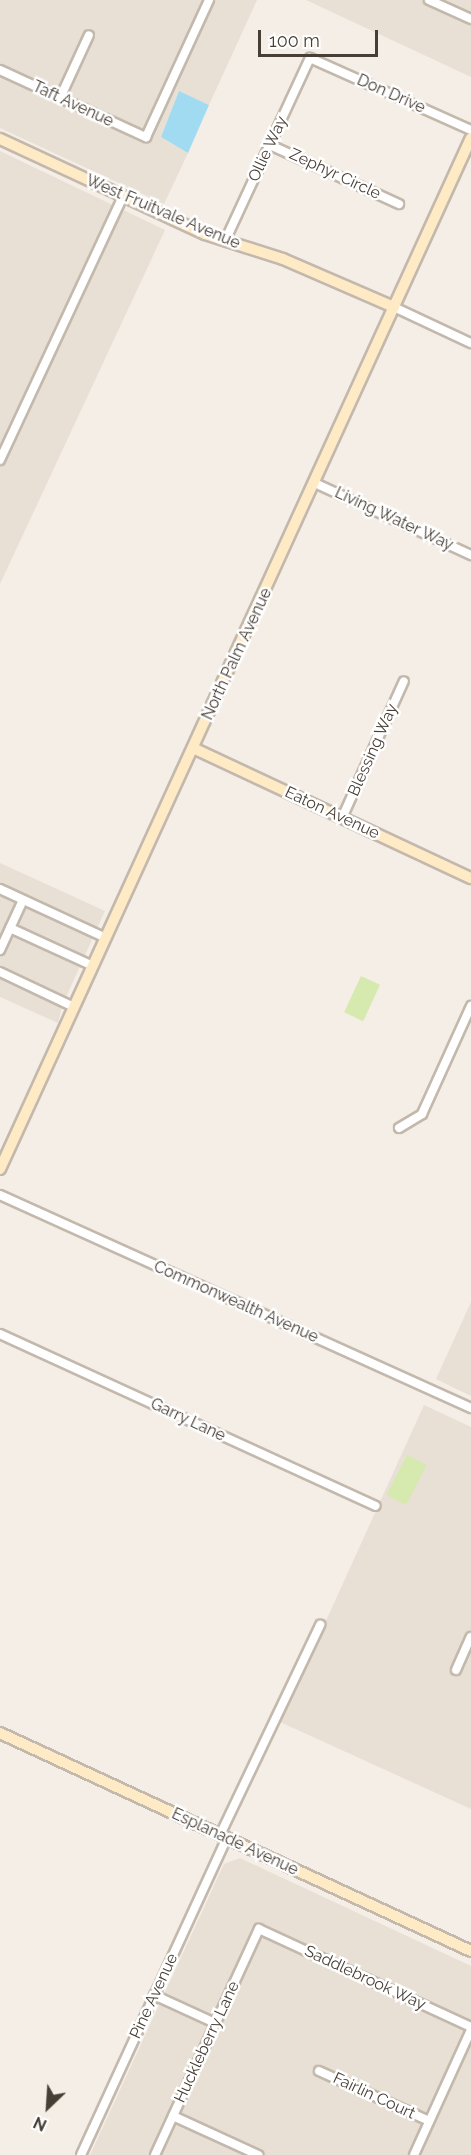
<!DOCTYPE html>
<style>
body{margin:0}
#map{position:relative;width:471px;height:2155px;overflow:hidden;background:#f4eee7;font-family:Raleway,sans-serif}
div>[style]{position:absolute}
.residential>*{inset:0;background:#e8e0d5}
.green>*{inset:0;background:#d6e9ae;transform-origin:0 0}
.water>*{inset:0;background:#a1dbf2}
.roads{filter:drop-shadow(2px 0 #c3b8ac) drop-shadow(-2px 0 #c3b8ac) drop-shadow(0 2px #c3b8ac) drop-shadow(0 -2px #c3b8ac)}
.street>*{height:8px;margin:-4px;padding:0 4px;transform-origin:4px;border-radius:4px;background:#fff}
.secondary>*{height:10px;margin:-5px;padding:0 5px;transform-origin:5px;border-radius:5px;background:#ffeac6}
span{translate:-50% -50%;white-space:nowrap;text-align:center;line-height:1.15;-webkit-text-stroke:5px #fff;paint-order:stroke}
.street-label{font-size:16px;color:#473e36}
.north{position:absolute;left:18px;top:2077px;width:60px;height:60px;-webkit-text-stroke:4px #fff;paint-order:stroke;rotate:205deg;font-size:16px;font-weight:700;line-height:24px;text-align:center;color:#473e36}
.north::after{content:'';display:block;margin:auto;width:21px;height:27px;background:#473e36;clip-path:polygon(50% 0,100% 100%,50% 72%,0 100%)}
.scale{position:absolute;left:258px;top:30px;width:120px;height:27px;box-sizing:border-box;border:3px solid #473e36;border-top:0;padding-left:8px;font-size:18px;line-height:21px;white-space:nowrap;color:#473e36;-webkit-text-stroke:4px #fff;paint-order:stroke}
</style>
<div id="map">
<div class="residential">
<div style="clip-path:polygon(0 0,257px 0,209px 105px,179px 92px,161px 137px,188px 153px,164px 204px,0 128px)"></div>
<div style="clip-path:polygon(306px 0,471px 0,471px 77px)"></div>
<div style="clip-path:polygon(0 151px,165px 230px,0 584px)"></div>
<div style="clip-path:polygon(0 863px,105px 911px,62px 1006px,58px 1023px,0 997px)"></div>
<div style="clip-path:polygon(471px 1302px,471px 1396px,436px 1379px)"></div>
<div style="clip-path:polygon(424px 1405px,471px 1427px,471px 1809px,280px 1722px)"></div>
<div style="clip-path:polygon(240px 1858px,471px 1966px,471px 2155px,90px 2155px,224px 1864px)"></div>
</div>
<div class="green">
<div style="left:361px;top:976px;width:21px;height:40px;rotate:25deg"></div>
<div style="left:407px;top:1455px;width:22px;height:45px;rotate:27deg"></div>
</div>
<div class="water">
<div style="clip-path:polygon(179px 91px,209px 105px,188px 153px,161px 137px)"></div>
</div>
<div class="roads">
<div class="street">
<div style="left:429px;top:0;width:46px;rotate:24.3deg"></div>
<div style="left:0;top:70px;width:161px;rotate:24.7deg"></div>
<div style="left:146px;top:137px;width:151px;rotate:-65.3deg"></div>
<div style="left:60px;top:98px;width:69px;rotate:-65.3deg"></div>
<div style="left:270px;top:145px;width:142px;rotate:24.6deg"></div>
<div style="left:225px;top:241px;width:202px;rotate:-65.1deg"></div>
<div style="left:310px;top:58px;width:176px;rotate:24.1deg"></div>
<div style="left:394px;top:307px;width:85px;rotate:25.1deg"></div>
<div style="left:0;top:460px;width:291px;rotate:-65deg"></div>
<div style="left:317px;top:484px;width:170px;rotate:24.8deg"></div>
<div style="left:342px;top:818px;width:150px;rotate:-65.7deg"></div>
<div style="left:0;top:889px;width:117px;rotate:24.8deg"></div>
<div style="left:10px;top:928px;width:91px;rotate:24.6deg"></div>
<div style="left:0;top:950px;width:55px;rotate:-65.3deg"></div>
<div style="left:0;top:972px;width:82px;rotate:25.3deg"></div>
<div style="left:399px;top:1128px;width:27px;rotate:-31deg"></div>
<div style="left:422px;top:1114px;width:119px;rotate:-65.6deg"></div>
<div style="left:0;top:1195px;width:517px;rotate:24.33deg"></div>
<div style="left:0;top:1334px;width:413px;rotate:24.6deg"></div>
<div style="left:456px;top:1670px;width:36px;rotate:-66deg"></div>
<div style="left:220px;top:1835px;width:233px;rotate:-64.5deg"></div>
<div style="left:154px;top:1995px;width:67px;rotate:24.7deg"></div>
<div style="left:319px;top:2071px;width:121px;rotate:24.4deg"></div>
<div style="left:173px;top:2116px;width:94px;rotate:24.6deg"></div>
<div style="left:81px;top:2155px;width:349px;rotate:-65.3deg"></div>
<div style="left:155px;top:2155px;width:249px;rotate:-65.3deg"></div>
<div style="left:259px;top:1929px;width:234px;rotate:24.8deg"></div>
<div style="left:414px;top:2155px;width:137px;rotate:-65.5deg"></div>
</div>
<div class="secondary">
<div style="left:0;top:139px;width:226px;rotate:24.9deg"></div>
<div style="left:205px;top:234px;width:82px;rotate:17.8deg"></div>
<div style="left:283px;top:259px;width:121px;rotate:23.4deg"></div>
<div style="left:193px;top:748px;width:307px;rotate:25.1deg"></div>
<div style="left:0;top:1169px;width:1133px;rotate:-65.45deg"></div>
<div style="left:0;top:1733px;width:519px;rotate:24.84deg"></div>
</div>
</div>
<div class="street-label">
<span style="left:391px;top:94px;rotate:24deg">Don Drive</span>
<span style="left:73px;top:104px;rotate:25deg">Taft Avenue</span>
<span style="left:268px;top:149px;rotate:-65deg">Ollie Way</span>
<span style="left:335px;top:174px;rotate:25deg">Zephyr Circle</span>
<span style="left:163px;top:212px;rotate:23deg">West Fruitvale Avenue</span>
<span style="left:394px;top:519px;rotate:25deg">Living Water Way</span>
<span style="left:237px;top:654px;rotate:-65deg">North Palm Avenue</span>
<span style="left:373px;top:750px;rotate:-66deg">Blessing Way</span>
<span style="left:332px;top:813px;rotate:25deg">Eaton Avenue</span>
<span style="left:236px;top:1302px;rotate:24deg">Commonwealth Avenue</span>
<span style="left:188px;top:1420px;rotate:25deg">Garry Lane</span>
<span style="left:235px;top:1842px;rotate:25deg">Esplanade Avenue</span>
<span style="left:365px;top:1978px;rotate:25deg">Saddlebrook Way</span>
<span style="left:154px;top:1996px;rotate:-65deg">Pine Avenue</span>
<span style="left:207px;top:2042px;rotate:-65deg">Huckleberry Lane</span>
<span style="left:374px;top:2096px;rotate:25deg">Fairlin Court</span>
</div>
<div class="north">N</div>
<div class="scale">100 m</div>
</div>
